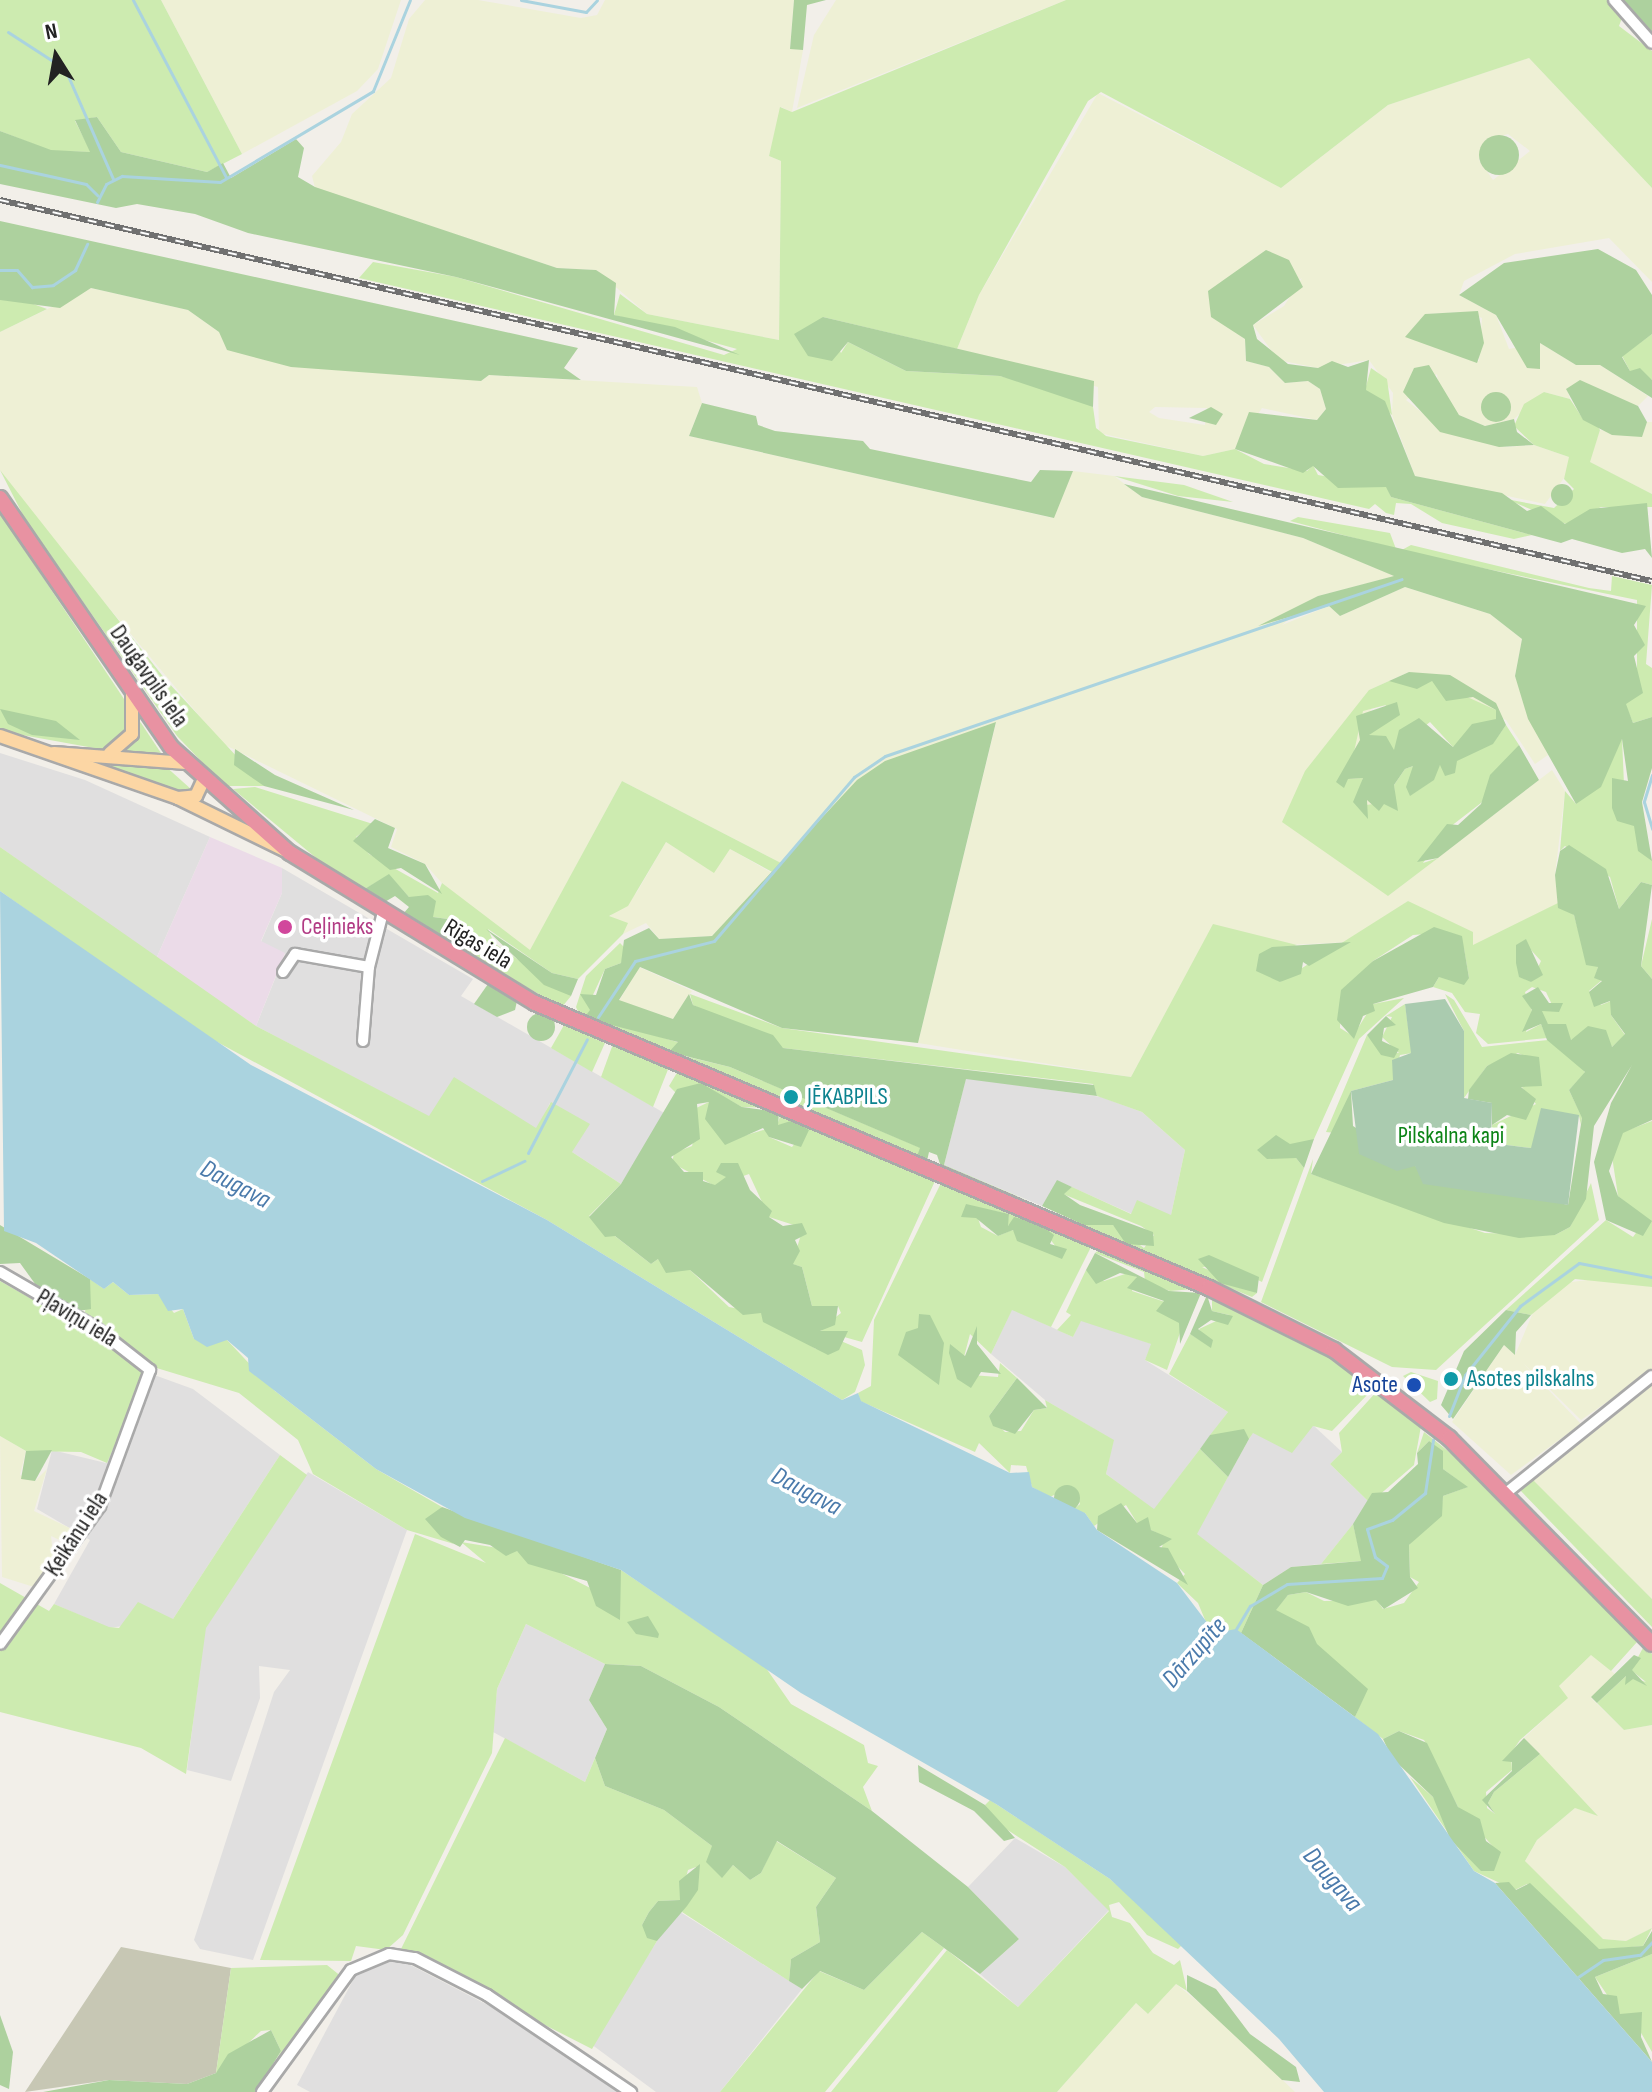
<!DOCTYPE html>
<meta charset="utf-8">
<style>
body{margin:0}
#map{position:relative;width:1652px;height:2092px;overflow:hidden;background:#f2efe9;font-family:"Sofia Sans Condensed",sans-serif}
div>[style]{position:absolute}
.residential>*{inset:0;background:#e0dfdf}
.industrial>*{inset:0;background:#ebdbe8}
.construction>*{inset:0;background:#c7c7b4}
.farmland>*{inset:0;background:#eef0d5}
.grass>*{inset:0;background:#cdebb0}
.forest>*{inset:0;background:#add19e}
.round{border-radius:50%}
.cemetery>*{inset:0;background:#aacbaf}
.water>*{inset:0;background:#aad3df}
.stream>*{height:3px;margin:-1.5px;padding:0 1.5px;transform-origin:1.5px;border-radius:1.5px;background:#aad3df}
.roads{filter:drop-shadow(2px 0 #a9a9a9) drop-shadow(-2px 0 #a9a9a9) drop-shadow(0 2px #a9a9a9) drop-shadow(0 -2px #a9a9a9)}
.minor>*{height:10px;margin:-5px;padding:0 5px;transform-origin:5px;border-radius:5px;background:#fff}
.major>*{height:12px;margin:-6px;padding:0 6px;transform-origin:6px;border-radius:6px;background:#fcd6a4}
.highway>*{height:14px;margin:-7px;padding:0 7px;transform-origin:7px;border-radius:7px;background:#e892a2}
.rail>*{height:6px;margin-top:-3px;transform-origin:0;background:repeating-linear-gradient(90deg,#fff 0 9px,#707070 0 18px);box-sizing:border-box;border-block:2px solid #707070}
.dots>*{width:22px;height:22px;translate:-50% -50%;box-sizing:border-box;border:4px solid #fff;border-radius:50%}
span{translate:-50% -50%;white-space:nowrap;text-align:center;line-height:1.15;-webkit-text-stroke:7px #fff;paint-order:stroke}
.street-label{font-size:24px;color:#222}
.hotel-label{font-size:24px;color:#b23c85}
.left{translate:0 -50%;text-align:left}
.culture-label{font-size:24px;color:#0d838f}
.park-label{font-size:24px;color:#0c8416}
.transit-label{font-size:24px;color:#164399}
.right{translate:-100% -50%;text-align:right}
.water-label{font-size:26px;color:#4a7aab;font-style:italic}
.north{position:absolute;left:16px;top:16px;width:80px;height:80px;-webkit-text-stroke:6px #fff;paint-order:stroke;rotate:349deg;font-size:22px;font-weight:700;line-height:32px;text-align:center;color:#222}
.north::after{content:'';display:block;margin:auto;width:28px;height:36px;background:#222;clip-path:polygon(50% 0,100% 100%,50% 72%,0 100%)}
</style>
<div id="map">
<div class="residential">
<div style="clip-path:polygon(0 753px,85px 780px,210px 837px,156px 959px,0 847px)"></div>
<div style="clip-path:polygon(282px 868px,473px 979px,461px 996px,666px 1114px,621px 1184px,572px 1152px,550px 1103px,537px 1129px,429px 1117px,256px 1026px,285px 954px,261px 942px,282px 893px)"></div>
<div style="clip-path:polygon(966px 1078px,1101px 1097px,1142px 1112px,1185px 1150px,1171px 1215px,1132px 1214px,1058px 1181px,1042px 1206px,944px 1165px)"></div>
<div style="clip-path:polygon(1012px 1309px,1073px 1337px,1081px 1320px,1152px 1344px,1145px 1360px,1228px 1412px,1154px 1510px,1106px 1474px,1113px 1440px,1045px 1400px,991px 1354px)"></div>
<div style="clip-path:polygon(146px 1372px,193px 1389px,280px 1455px,173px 1619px,109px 1628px,54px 1604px,90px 1540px,37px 1509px,52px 1450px,106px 1463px)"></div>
<div style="clip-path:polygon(1314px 1426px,1342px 1452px,1330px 1464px,1370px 1503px,1321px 1564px,1291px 1567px,1263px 1585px,1196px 1534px,1253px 1432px)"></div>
<div style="clip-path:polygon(308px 1472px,407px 1530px,253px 1960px,200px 1949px,194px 1940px,274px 1692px,290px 1670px,259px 1666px,260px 1698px,231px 1781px,187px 1770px,205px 1628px)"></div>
<div style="clip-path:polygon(526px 1624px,605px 1664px,589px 1700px,607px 1729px,585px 1782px,493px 1732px,497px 1689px)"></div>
<div style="clip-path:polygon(1015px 1838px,1065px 1867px,1109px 1910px,1018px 2007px,980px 1974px,1019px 1939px,968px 1887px)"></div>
<div style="clip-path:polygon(677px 1910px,802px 1989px,720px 2092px,656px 2092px,591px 2044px)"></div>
<div style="clip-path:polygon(397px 1958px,509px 2016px,620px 2092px,310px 2092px,297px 2085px,359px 1969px)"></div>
</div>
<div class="industrial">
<div style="clip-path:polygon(210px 837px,282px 868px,282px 893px,261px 941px,285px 953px,256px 1026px,156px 959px)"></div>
</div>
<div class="construction">
<div style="clip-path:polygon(121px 1947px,231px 1968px,216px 2073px,187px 2084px,109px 2080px,25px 2092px)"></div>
</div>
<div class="farmland">
<div style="clip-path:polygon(161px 0,401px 0,378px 69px,357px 91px,242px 154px)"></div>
<div style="clip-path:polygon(425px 0,478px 0,581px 18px,597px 15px,605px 0,794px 0,790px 48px,803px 50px,792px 112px,781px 107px,769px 156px,781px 161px,779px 340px,647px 314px,596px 270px,557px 268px,315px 188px,312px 176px,341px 142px,352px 114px,391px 78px,409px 19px)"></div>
<div style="clip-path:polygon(836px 0,1066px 0,797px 108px,814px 35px)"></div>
<div style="clip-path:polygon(evenodd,1529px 58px,1652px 188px,1652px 282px,1609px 238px,1515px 254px,1464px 281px,1459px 295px,1496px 315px,1509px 349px,1540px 343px,1576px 365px,1600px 365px,1648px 396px,1638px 406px,1575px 385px,1567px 389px,1570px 399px,1544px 392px,1514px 419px,1485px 426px,1459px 415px,1439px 392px,1437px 374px,1406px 400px,1448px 433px,1506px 447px,1534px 445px,1569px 457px,1570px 470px,1545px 504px,1415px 476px,1392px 415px,1393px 393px,1369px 360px,1318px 368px,1278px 360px,1253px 325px,1284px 306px,1302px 278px,1229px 327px,1245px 339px,1246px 361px,1269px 367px,1285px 383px,1308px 381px,1320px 389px,1326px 409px,1317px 420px,1262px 408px,1235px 449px,1203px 456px,1099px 433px,1098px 387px,957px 349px,979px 295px,1098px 93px,1281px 188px,1388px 105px,1529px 58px,1508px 134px,1530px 151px,1493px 180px,1479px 160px,1485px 141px,1508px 134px,1529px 58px,1467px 312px,1482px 318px,1479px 361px,1436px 347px,1426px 314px,1467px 312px,1529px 58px,1155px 407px,1207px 408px,1205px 425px,1159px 418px,1149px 412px,1155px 407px)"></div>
<div style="clip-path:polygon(91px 288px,188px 310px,219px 332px,481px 381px,489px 375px,697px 387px,702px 403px,689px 436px,1053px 518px,1073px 471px,1114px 476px,1142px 497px,1303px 538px,1395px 576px,1318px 596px,1282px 625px,1329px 606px,1340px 616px,1405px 587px,1490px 614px,1522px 639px,1515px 676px,1548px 755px,1535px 764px,1506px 720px,1409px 672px,1369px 690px,1388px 896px,1552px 770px,1565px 791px,1555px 875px,1561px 902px,1473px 946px,1408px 901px,1351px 942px,1288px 945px,1213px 925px,1131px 1077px,918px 1043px,996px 723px,857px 780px,783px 864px,622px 781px,530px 951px,456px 899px,425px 864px,391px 847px,397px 829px,223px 744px,16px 497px,0 470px,0 332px)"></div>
<div style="clip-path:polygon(1647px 422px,1652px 422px,1652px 494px,1589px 462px,1600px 430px,1630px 435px,1643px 433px)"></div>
<div style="clip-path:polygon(666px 842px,714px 872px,730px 849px,774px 874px,712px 936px,659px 939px,646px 923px,623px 934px,627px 924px,609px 917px,637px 892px)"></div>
<div style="clip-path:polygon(639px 967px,692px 991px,673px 1019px,619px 1001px)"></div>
<div style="clip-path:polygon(1603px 1278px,1652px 1287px,1652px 1371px,1581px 1420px,1521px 1361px,1581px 1424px,1511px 1475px,1452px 1422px,1504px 1345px,1515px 1355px,1535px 1308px,1564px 1283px)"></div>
<div style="clip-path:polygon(1652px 1385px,1652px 1599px,1533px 1481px)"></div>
<div style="clip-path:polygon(0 1436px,26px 1451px,20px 1475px,35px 1481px,47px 1469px,34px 1511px,78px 1532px,70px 1545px,51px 1536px,54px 1563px,34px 1587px,2px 1577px)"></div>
<div style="clip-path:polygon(1592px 1654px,1616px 1675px,1591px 1698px,1624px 1730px,1652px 1725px,1652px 1928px,1626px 1941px,1603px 1939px,1583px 1925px,1525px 1861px,1537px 1840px,1575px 1808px,1597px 1815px,1524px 1738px,1567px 1698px,1558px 1687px)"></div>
<div style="clip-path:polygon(1176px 1984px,1222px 2021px,1295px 2092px,1057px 2092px,1136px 2003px,1148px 2014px)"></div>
</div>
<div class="grass">
<div style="clip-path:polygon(0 0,161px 0,242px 154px,207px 172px,121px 152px,97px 117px,75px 121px,91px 152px,51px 151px,0 131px)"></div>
<div style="clip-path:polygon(1066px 0,1610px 0,1623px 15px,1619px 26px,1652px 51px,1652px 188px,1529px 58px,1388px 105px,1281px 188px,1101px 92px,1088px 101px,979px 295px,957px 349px,823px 317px,841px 353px,848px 342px,906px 371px,1000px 376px,1075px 396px,1093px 407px,1096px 428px,1106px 436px,1203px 456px,1235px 449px,1264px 464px,1307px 471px,1313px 465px,1318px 475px,1387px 487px,1391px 497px,1532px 535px,1514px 539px,1442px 523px,1411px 504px,1396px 503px,1394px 515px,1386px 513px,1375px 504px,1369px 509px,359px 278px,373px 262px,456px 277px,724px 355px,737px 349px,614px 315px,620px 294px,647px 314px,779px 340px,781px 161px,769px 156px,780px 107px,792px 112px)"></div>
<div style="clip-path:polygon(17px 298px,47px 309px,0 332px,0 300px)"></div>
<div style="clip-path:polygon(1652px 334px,1652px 380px,1630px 371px,1622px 356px)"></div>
<div style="clip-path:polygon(1371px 368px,1387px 379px,1392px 415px,1365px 390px)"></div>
<div style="clip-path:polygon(1544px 392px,1570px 399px,1583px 419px,1595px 422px,1600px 430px,1590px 462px,1652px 494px,1652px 507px,1601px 507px,1566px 524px,1506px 499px,1554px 508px,1574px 489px,1564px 479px,1569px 457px,1534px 445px,1514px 426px,1524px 404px)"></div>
<div style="clip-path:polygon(0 470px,165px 679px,264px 786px,225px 786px,177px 736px,25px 519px)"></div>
<div style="clip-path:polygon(1114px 476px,1184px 485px,1233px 502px,1178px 496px)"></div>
<div style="clip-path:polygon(0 513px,128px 705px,130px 733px,105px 750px,0 731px)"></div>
<div style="clip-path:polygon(1298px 517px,1390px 533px,1396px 549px,1290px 521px)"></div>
<div style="clip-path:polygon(1411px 545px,1589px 588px,1611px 591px,1612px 576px,1652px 585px,1646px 664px,1652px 668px,1652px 717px,1633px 723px,1625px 704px,1637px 670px,1637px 600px,1400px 551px)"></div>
<div style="clip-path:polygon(1389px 681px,1432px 681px,1496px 710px,1496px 719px,1453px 747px,1430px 722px,1394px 751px,1369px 735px,1386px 705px,1363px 711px,1348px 779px,1363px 778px,1358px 794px,1366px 805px,1395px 801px,1394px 785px,1405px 769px,1413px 766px,1413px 790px,1440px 765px,1493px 743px,1506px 725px,1519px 745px,1481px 803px,1446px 830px,1423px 863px,1438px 858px,1388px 896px,1282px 822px,1305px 771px,1369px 690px)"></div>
<div style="clip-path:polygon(139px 721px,141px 723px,161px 753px,125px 751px)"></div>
<div style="clip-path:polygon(1622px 739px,1624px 784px,1652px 861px,1652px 885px,1641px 882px,1619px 909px,1610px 877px,1565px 846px,1560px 851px,1565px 791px,1576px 804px)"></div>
<div style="clip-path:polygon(89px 760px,163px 764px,192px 790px,177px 792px)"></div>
<div style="clip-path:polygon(622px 781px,783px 864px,774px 873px,730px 849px,714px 873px,666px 842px,628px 906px,609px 916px,628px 923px,623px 934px,578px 979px,552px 973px,488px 929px,494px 943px,571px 996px,562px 1007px,439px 938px,463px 931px,455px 920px,433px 917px,432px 905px,409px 897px,389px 875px,363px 890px,338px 876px,233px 789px,255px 787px,373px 824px,356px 837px,369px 854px,438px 893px,442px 883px,530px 950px)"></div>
<div style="clip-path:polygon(0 847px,256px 1026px,429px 1116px,454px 1077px,536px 1128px,551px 1102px,590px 1124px,572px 1152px,621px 1184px,589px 1216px,651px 1264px,658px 1259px,690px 1270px,729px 1307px,761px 1313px,816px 1349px,841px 1341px,862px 1350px,865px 1365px,855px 1392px,842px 1400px,547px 1220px,195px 1030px,0 891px)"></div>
<div style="clip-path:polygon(evenodd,1408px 901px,1473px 932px,1473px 945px,1558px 903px,1574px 915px,1586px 958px,1598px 967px,1595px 978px,1602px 980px,1589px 991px,1601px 1005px,1611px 1001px,1611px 1015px,1625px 1035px,1612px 1047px,1595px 1030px,1571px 1040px,1545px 1022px,1541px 1011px,1554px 1009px,1546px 992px,1532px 987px,1525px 992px,1532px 1011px,1526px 1032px,1541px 1024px,1547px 1038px,1488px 1044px,1476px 1033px,1480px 1014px,1465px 1012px,1452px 993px,1433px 987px,1439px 977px,1469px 978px,1464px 949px,1440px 933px,1413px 935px,1373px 961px,1341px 1000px,1340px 1028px,1353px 1036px,1373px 1004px,1404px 998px,1359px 1039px,1314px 1139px,1278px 1156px,1296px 1158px,1304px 1168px,1262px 1282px,1227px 1265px,1202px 1267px,1257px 1293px,1252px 1297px,1038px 1208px,1084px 1224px,1113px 1225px,1144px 1248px,1154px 1235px,1141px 1226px,1063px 1194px,1072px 1187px,1131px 1214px,1137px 1200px,1171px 1215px,1185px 1150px,1142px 1112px,1097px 1096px,1093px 1084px,783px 1048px,693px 1005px,690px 994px,782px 1028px,1131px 1077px,1213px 924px,1297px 945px,1281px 951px,1280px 982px,1408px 901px,1531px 950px,1541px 961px,1531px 982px,1518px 967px,1518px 955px,1531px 950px)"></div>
<div style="clip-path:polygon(1652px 919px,1652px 979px,1641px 966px)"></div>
<div style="clip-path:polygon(620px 943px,627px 950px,621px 963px,605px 969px,592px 997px,591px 1010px,601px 1018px,680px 1043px,680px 1055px,730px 1067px,921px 1148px,917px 1156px,581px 1018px,576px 1007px,586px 976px)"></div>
<div style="clip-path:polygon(1445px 994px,1454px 1000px,1482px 1047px,1548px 1040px,1579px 1060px,1585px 1073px,1569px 1090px,1582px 1117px,1581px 1125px,1579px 1116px,1531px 1148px,1491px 1143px,1492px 1125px,1536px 1104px,1521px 1086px,1541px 1085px,1530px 1059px,1518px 1053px,1487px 1066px,1464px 1098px,1464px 1031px)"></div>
<div style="clip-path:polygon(1405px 1004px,1412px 1053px,1400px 1055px,1393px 1080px,1351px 1091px,1335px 1133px,1326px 1132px,1367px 1035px,1381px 1051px,1399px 1053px,1382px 1037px,1392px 1017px,1386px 1016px)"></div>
<div style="clip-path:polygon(564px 1025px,605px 1043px,592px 1072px,551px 1048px)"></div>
<div style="clip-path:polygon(613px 1044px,669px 1067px,653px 1107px,601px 1077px)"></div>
<div style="clip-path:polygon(678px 1071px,768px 1108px,742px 1107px,707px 1088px,678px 1095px,669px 1086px)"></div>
<div style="clip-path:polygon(709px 1102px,733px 1139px,770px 1128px,769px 1137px,792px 1147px,800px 1137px,777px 1125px,781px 1114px,935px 1181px,862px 1342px,819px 1330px,841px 1313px,838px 1306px,812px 1306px,802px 1267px,792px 1264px,803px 1228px,769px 1217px,749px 1174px,715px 1186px,672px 1163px,674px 1153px,692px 1146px,698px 1122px,692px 1110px)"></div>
<div style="clip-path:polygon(1652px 1121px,1652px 1287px,1575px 1279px,1531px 1315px,1506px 1310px,1606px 1220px,1633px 1237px,1646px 1219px,1618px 1196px,1611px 1150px,1623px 1132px)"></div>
<div style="clip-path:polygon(1313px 1159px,1311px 1174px,1485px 1233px,1555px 1235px,1570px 1227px,1591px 1183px,1599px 1220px,1436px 1370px,1392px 1367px,1261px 1302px)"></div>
<div style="clip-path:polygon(941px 1183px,1029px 1219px,1007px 1226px,1009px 1214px,974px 1207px,981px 1227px,998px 1236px,1012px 1230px,1056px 1247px,1038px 1223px,1091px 1247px,1051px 1327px,1012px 1310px,991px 1354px,970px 1334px,964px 1357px,950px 1345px,958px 1374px,998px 1377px,1000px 1363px,1017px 1378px,989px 1416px,1005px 1432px,1021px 1431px,1034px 1410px,1047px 1408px,1045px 1400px,1114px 1440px,1106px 1474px,1154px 1509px,1200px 1449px,1228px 1477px,1197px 1534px,1263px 1585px,1241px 1633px,1208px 1627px,1198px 1603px,1177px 1583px,1185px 1574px,1161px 1550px,1165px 1537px,1137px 1523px,1126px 1505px,1094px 1526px,1085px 1513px,1072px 1511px,1080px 1504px,1072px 1486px,1050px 1497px,1032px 1487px,1026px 1466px,1011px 1465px,1010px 1473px,979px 1443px,975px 1452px,860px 1401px,858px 1393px,871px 1386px,874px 1320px)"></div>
<div style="clip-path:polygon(1100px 1249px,1193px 1289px,1170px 1291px,1145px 1282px,1144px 1272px,1095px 1253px)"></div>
<div style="clip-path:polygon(1086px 1270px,1104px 1281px,1128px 1273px,1137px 1277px,1132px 1291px,1165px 1302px,1182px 1327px,1167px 1370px,1145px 1360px,1151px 1344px,1081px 1321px,1073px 1337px,1057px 1330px,1071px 1315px,1066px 1312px)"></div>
<div style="clip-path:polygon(90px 1279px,104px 1289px,113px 1282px,129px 1295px,158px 1294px,174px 1313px,183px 1309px,194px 1339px,227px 1340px,275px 1391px,376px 1469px,442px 1507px,432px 1523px,454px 1544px,407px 1530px,313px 1474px,298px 1440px,239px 1393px,150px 1366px,109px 1327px,61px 1304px,85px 1312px)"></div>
<div style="clip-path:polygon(0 1281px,113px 1345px,146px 1372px,107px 1463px,81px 1452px,26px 1451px,0 1436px)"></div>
<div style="clip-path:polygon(1212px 1298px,1348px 1366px,1371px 1391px,1332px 1431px,1313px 1426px,1292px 1453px,1253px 1433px,1249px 1439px,1210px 1435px,1228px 1412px,1169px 1374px,1190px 1334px,1210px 1346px,1199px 1329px,1229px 1315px,1212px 1311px)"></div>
<div style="clip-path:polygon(1411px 1372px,1438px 1381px,1437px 1399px,1430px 1402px,1403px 1376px)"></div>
<div style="clip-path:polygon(1378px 1390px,1421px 1426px,1414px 1465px,1370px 1503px,1330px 1464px,1342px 1452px,1339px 1433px)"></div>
<div style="clip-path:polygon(1424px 1432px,1467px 1466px,1637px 1642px,1611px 1671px,1591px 1655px,1559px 1686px,1568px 1698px,1520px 1740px,1511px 1753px,1512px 1770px,1486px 1792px,1487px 1808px,1495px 1814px,1488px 1803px,1494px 1792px,1540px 1754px,1598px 1816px,1575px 1808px,1537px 1840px,1525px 1861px,1603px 1939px,1626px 1941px,1652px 1928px,1643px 1946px,1599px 1950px,1527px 1884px,1515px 1890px,1474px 1871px,1410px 1777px,1433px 1797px,1473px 1862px,1495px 1863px,1495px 1849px,1458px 1807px,1424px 1740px,1399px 1731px,1383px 1739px,1355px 1717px,1367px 1689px,1275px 1610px,1288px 1595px,1306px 1592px,1324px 1601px,1377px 1600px,1383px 1609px,1404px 1603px,1419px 1582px,1410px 1577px,1409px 1545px,1441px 1509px,1443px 1496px,1467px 1487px,1443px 1469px,1429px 1441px,1417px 1453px)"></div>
<div style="clip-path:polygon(280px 1455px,307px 1475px,206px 1628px,186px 1774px,141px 1748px,0 1712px,0 1583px,49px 1611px,54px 1604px,109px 1627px,119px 1628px,138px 1602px,173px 1619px)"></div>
<div style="clip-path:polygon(1537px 1473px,1534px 1481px,1652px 1599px,1652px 1627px,1520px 1490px)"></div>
<div style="clip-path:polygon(1353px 1524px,1362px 1561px,1321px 1564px)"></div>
<div style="clip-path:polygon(415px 1534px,486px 1563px,461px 1542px,517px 1551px,618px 1602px,621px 1570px,766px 1668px,791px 1704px,864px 1745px,868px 1763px,878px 1766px,863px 1787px,872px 1811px,719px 1707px,641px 1666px,605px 1664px,526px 1624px,497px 1689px,492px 1753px,403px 1935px,386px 1950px,356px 1946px,351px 1961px,260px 1960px)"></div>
<div style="clip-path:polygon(1644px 1646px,1652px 1654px,1652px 1725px,1624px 1730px,1597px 1703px,1626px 1676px,1646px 1682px,1631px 1670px)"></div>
<div style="clip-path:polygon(505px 1738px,585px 1782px,595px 1758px,605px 1786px,664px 1810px,712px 1846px,722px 1877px,733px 1865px,750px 1880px,761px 1873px,776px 1841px,836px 1878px,816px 1907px,820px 1942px,791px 1959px,789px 1981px,682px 1912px,696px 1884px,696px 1867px,688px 1870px,680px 1900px,658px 1901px,649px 1912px,642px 1925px,657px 1941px,592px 2049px,400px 1951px)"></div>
<div style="clip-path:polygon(990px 1800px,1110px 1879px,1161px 1924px,1182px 1945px,1178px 1949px,1147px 1935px,1119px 1902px,1109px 1905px,1112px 1917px,1130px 1923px,1153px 1953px,1174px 1965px,1180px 1960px,1187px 1991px,1176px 1984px,1148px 2014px,1136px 2003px,1057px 2092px,831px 2092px,947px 1950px,1018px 2007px,1109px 1911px,1065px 1867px,1003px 1827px,985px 1805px)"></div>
<div style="clip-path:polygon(922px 1932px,944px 1948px,825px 2092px,720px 2092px,819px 1971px,864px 1990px)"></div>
<div style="clip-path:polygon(1652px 1954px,1652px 2052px,1632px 2017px,1620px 2014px,1595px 1977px)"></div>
<div style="clip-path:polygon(327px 1965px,342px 1977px,271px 2069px,281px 2051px,271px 2030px,261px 2031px,216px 2073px,231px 1968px)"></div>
</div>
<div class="forest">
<div style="clip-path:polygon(794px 0,826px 0,807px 5px,803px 50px,790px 49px)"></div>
<div style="clip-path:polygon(1618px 0,1652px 0,1652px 39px)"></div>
<div style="clip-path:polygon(97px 117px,121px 152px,207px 172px,223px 163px,231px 178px,296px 139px,304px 148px,298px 177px,315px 187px,557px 268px,596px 270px,616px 283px,614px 315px,675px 327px,740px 355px,456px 277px,248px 233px,195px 214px,137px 204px,116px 208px,0 184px,0 131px,51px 150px,90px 152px,75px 120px)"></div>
<div class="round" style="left:1479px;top:135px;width:40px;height:40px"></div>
<div style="clip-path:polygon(0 221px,578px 348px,564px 368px,581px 380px,489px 375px,481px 381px,291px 367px,227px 350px,219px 332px,188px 310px,91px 288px,60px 308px,0 300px)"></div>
<div style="clip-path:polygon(1598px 249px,1636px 270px,1652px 295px,1652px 334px,1622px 357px,1630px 371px,1640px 368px,1652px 380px,1652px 398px,1600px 365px,1576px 365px,1540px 343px,1540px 369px,1527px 368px,1496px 315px,1459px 295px,1504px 263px)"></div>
<div style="clip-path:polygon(1266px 250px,1289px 260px,1303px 287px,1253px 325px,1257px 339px,1288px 364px,1318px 368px,1332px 361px,1348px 367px,1369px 360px,1366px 390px,1385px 401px,1415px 476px,1502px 493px,1527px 511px,1541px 506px,1565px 524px,1590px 509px,1647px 503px,1652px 558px,1645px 549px,1622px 553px,1572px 539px,1561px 543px,1391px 497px,1386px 487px,1338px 488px,1313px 466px,1303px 473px,1235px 449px,1249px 412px,1317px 420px,1326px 409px,1320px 389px,1308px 381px,1285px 383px,1269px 367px,1246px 361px,1245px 339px,1211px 317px,1208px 291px)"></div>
<div style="clip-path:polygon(1478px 311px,1484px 343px,1477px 363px,1405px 337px,1425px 314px)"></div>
<div style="clip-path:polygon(823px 317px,1094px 381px,1093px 407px,1000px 376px,906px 371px,848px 342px,832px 361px,808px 356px,794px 334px)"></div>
<div style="clip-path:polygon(1429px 365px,1459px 415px,1485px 426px,1514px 419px,1517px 432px,1534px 445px,1499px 447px,1440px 432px,1403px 392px,1414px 368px)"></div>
<div style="clip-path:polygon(1580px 380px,1638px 406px,1647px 422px,1642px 437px,1612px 435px,1583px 420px,1566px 389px)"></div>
<div class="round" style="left:1481px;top:392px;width:30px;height:30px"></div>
<div style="clip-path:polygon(702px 403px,756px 416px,758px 425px,775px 431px,863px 441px,870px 449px,1031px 482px,1040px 470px,1073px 471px,1054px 518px,689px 436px)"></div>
<div style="clip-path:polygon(1211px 407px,1223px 414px,1216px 425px,1189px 418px)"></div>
<div class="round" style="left:1551px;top:484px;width:22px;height:22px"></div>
<div style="clip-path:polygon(1124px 484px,1646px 606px,1634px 625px,1645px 645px,1634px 656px,1643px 693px,1626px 704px,1633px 723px,1652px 717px,1652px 768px,1642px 802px,1652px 861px,1638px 851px,1634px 826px,1617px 821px,1612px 808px,1612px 778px,1628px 781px,1622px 739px,1601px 787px,1576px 804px,1528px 719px,1515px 676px,1522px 639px,1490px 614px,1405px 587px,1340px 616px,1329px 606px,1258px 626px,1318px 596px,1394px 576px,1303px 538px,1142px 497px)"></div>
<div style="clip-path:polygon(1409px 672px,1450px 675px,1496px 703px,1506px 725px,1493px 744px,1457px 761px,1455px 773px,1445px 776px,1440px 765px,1434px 780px,1410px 796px,1406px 787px,1413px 766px,1405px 769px,1394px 785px,1398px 811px,1384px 804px,1379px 811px,1367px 800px,1368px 819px,1353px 802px,1363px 778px,1348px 779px,1344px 788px,1336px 782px,1360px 740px,1356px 716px,1397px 702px,1400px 715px,1369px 735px,1386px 736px,1394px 750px,1399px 730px,1419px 718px,1453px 747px,1472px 724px,1496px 719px,1496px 710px,1473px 697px,1446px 701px,1432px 681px,1417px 689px,1389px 681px)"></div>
<div style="clip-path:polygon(0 709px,56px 721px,80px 740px,32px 735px,8px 724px)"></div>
<div style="clip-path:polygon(996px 722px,918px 1043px,782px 1028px,640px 967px,619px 1000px,673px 1019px,689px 994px,693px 1005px,773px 1035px,783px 1048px,1094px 1085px,1097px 1096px,966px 1079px,944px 1165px,1033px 1203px,941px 1167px,937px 1155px,929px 1152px,927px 1161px,917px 1156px,920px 1148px,730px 1067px,669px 1052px,678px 1042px,584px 1018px,590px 1010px,580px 994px,596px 995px,605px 969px,621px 963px,624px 940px,649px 928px,659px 939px,712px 936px,857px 780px,885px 761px)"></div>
<div style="clip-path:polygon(1519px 745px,1539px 780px,1438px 858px,1417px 862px,1447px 824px,1458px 825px,1481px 804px,1490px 775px)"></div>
<div style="clip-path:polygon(235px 749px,275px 775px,354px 810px,264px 786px,234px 765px)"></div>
<div style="clip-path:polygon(375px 819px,395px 828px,388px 848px,425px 864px,442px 894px,401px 868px,390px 870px,353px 841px)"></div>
<div style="clip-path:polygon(1569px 845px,1606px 869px,1619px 909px,1641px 882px,1652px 885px,1641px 966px,1652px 979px,1652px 1120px,1623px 1133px,1609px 1171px,1618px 1196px,1652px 1221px,1643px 1236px,1606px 1220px,1594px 1162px,1611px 1103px,1632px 1065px,1594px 1126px,1586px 1199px,1570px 1227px,1555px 1235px,1519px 1238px,1444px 1223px,1311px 1174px,1351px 1091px,1353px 1126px,1415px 1166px,1568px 1205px,1582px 1118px,1569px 1090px,1585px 1072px,1547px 1040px,1541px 1024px,1522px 1032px,1532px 1010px,1522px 996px,1538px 987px,1549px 1003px,1563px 1003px,1559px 1012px,1542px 1011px,1548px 1024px,1566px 1024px,1571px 1040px,1588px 1026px,1606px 1030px,1612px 1047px,1625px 1034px,1611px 1015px,1610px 1001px,1594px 1007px,1589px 992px,1602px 981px,1594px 978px,1598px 967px,1586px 965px,1574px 915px,1558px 908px,1555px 875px,1560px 851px)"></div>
<div style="clip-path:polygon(389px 874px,409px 897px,428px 895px,436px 901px,433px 917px,455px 920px,473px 940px,453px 930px,439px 938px,403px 914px,409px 907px,395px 896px,383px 903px,363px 890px)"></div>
<div style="clip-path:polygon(1434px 927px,1462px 936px,1469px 978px,1464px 985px,1439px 977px,1433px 987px,1373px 1004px,1375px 1011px,1363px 1016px,1354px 1039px,1337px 1020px,1341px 990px,1373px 961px)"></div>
<div style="clip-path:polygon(486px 929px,552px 973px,578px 979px,571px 996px,544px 985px)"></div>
<div style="clip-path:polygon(1526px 939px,1543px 975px,1531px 982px,1519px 977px,1516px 963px,1516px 945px)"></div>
<div style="clip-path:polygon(1351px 942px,1309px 966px,1303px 962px,1301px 974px,1280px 982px,1256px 971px,1259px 954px,1272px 947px)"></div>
<div style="clip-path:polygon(488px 984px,517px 1001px,515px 1010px,497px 1017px,474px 1004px)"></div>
<div class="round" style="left:527px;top:1013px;width:28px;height:28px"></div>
<div style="clip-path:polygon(1386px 1016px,1396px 1025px,1384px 1028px,1382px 1041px,1399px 1049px,1394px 1058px,1381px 1055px,1367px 1035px)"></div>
<div style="clip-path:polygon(1511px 1053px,1539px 1057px,1542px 1086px,1521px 1087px,1536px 1099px,1526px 1120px,1507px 1115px,1492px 1125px,1492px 1103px,1468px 1099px,1469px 1090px,1487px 1066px)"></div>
<div style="clip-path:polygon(701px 1083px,742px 1107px,779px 1112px,778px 1125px,794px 1120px,809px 1130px,801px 1147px,769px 1137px,763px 1128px,725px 1145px,705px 1119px,709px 1102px,697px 1104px,700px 1139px,671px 1157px,684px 1172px,703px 1172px,703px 1181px,715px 1185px,726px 1177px,716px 1172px,721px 1163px,738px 1163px,750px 1190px,772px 1211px,769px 1217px,783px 1226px,802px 1223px,807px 1234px,795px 1240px,800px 1251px,793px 1264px,802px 1267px,812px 1306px,838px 1306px,835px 1325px,820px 1331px,848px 1331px,839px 1350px,828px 1355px,763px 1322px,761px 1313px,743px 1315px,690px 1270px,666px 1273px,658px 1259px,651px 1264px,615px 1236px,605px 1237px,589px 1217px,621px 1184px,677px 1089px)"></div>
<div style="clip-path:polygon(1276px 1135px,1290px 1144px,1314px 1139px,1304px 1168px,1296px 1158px,1267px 1159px,1257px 1150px)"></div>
<div style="clip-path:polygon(1057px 1180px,1072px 1187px,1064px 1194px,1080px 1205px,1153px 1232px,1154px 1246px,1126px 1244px,1113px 1225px,1084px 1225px,1042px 1206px)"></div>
<div style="clip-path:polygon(966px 1204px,1009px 1214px,1008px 1226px,1014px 1217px,1038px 1223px,1054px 1235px,1050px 1244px,1067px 1249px,1062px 1259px,1017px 1241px,1013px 1230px,998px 1236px,976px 1218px,961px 1217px)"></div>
<div style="clip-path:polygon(0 1225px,90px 1279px,91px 1309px,78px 1311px,41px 1292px,20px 1263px,0 1264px)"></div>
<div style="clip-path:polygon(1095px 1253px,1169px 1291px,1201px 1293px,1180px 1344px,1179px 1323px,1156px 1311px,1164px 1301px,1127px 1288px,1137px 1277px,1120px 1273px,1096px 1284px,1086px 1270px)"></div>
<div style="clip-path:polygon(1209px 1255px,1259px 1277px,1257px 1293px,1220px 1283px,1198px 1259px)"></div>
<div style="clip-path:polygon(1207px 1295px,1212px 1311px,1233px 1316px,1228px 1325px,1211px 1320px,1198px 1329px,1213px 1340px,1211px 1348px,1190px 1334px)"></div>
<div style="clip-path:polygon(1506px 1310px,1531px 1315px,1516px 1332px,1515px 1355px,1504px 1345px,1453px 1419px,1441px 1405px,1464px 1351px)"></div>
<div style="clip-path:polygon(919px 1314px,930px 1315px,944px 1343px,939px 1385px,898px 1355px,906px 1332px,918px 1328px)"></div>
<div style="clip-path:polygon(977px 1326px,977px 1344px,1001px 1374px,981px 1372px,971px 1388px,957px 1379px,949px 1353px,950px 1344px,965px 1356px)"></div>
<div style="clip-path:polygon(1017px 1378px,1047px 1408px,1034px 1410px,1015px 1434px,993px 1426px,989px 1416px)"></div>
<div style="clip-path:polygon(1244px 1429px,1249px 1439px,1228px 1477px,1200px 1449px,1210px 1435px)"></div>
<div style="clip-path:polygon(1429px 1441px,1443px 1451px,1443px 1469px,1468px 1487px,1443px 1496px,1442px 1516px,1409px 1545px,1410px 1577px,1418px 1588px,1384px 1609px,1376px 1600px,1348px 1606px,1306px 1592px,1288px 1595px,1276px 1610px,1309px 1627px,1317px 1644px,1368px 1689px,1355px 1717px,1241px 1633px,1263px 1585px,1291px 1567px,1361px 1561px,1353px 1524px,1372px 1493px,1388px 1492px,1418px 1464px,1417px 1453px)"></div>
<div style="clip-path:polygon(52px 1450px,35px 1481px,21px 1479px,26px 1451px)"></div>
<div class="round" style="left:1054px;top:1485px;width:26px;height:26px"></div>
<div style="clip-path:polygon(1121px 1503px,1137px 1523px,1148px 1517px,1151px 1530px,1172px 1539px,1159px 1547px,1168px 1548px,1188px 1585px,1097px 1530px,1098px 1516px)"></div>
<div style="clip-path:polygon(442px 1507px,621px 1570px,620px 1620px,596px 1606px,587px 1581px,528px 1564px,517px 1551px,506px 1556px,490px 1545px,465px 1540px,460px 1547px,441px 1537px,425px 1519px)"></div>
<div style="clip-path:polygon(648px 1616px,659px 1634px,658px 1638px,636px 1634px,627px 1622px)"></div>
<div style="clip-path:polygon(1634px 1655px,1641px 1658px,1632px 1670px,1647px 1686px,1633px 1679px,1625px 1685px,1626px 1676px,1597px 1703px,1591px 1697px)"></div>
<div style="clip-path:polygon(605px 1664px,641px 1666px,719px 1707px,872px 1811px,968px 1887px,1019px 1939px,980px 1974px,922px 1932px,864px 1990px,820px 1971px,802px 1989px,789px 1981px,791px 1959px,820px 1942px,816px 1907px,836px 1878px,777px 1841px,761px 1873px,750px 1880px,733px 1865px,722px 1878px,706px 1862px,712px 1846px,664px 1810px,605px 1786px,595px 1758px,607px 1729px,589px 1700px)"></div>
<div style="clip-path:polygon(1399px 1731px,1427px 1743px,1458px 1807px,1480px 1819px,1486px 1841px,1501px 1852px,1494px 1871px,1481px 1871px,1450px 1839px,1433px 1797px,1392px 1758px,1383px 1739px)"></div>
<div style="clip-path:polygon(1524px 1738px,1540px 1754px,1494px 1792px,1488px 1803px,1495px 1814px,1482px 1800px,1512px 1771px,1512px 1762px,1502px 1761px)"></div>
<div style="clip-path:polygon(918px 1765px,985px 1805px,1015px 1838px,1004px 1841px,974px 1811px,919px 1782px)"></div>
<div style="clip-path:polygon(700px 1864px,698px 1890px,687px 1906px,657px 1941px,647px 1938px,642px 1925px,649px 1912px,658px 1901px,680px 1900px,679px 1881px)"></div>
<div style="clip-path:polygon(1509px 1882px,1516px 1890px,1530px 1883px,1599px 1949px,1643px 1946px,1652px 1931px,1652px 1954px,1595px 1977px,1603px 1994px,1617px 1996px,1620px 2014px,1642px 2012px,1641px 2037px,1652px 2062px,1495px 1883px)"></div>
<div style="clip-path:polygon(1187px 1975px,1216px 1989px,1250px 2034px,1296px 2067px,1300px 2082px,1282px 2080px,1251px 2051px,1187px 1991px)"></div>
<div style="clip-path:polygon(0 2015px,13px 2052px,9px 2089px,0 2085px)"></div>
<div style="clip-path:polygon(271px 2030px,281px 2051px,256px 2092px,43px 2092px,109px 2080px,187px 2084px,216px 2073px,228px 2054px)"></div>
</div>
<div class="cemetery">
<div style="clip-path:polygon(1445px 999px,1464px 1031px,1464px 1098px,1492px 1103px,1491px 1143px,1531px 1148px,1541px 1108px,1579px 1115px,1568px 1205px,1423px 1184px,1415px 1166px,1397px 1171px,1359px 1154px,1351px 1091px,1393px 1080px,1392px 1060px,1411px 1053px,1405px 1004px)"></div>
</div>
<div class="water">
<div style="clip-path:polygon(0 891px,251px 1065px,547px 1220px,842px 1400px,858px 1393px,861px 1401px,1010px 1473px,1029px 1472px,1032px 1487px,1085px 1513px,1097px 1530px,1177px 1583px,1215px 1633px,1236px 1629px,1378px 1734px,1474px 1871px,1495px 1883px,1652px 2062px,1652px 2092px,1324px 2092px,1279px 2039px,1110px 1879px,996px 1804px,801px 1693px,621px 1570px,465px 1518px,376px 1469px,249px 1371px,248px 1358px,227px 1340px,207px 1347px,194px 1339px,183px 1309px,168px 1311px,158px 1294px,129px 1295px,113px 1282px,104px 1289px,36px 1243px,4px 1231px)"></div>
</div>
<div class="stream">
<div style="left:133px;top:0;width:200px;rotate:62.3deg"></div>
<div style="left:521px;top:0;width:66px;rotate:10.5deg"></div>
<div style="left:586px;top:12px;width:16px;rotate:-47deg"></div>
<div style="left:8px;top:32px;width:68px;rotate:33deg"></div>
<div style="left:65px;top:69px;width:120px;rotate:66.4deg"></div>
<div style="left:0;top:165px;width:88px;rotate:12.5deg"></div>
<div style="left:86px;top:184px;width:16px;rotate:45deg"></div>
<div style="left:97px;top:202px;width:20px;rotate:-63deg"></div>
<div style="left:106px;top:184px;width:18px;rotate:-27deg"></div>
<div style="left:122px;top:176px;width:98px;rotate:3.5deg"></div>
<div style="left:220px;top:182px;width:178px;rotate:-30.7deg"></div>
<div style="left:373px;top:91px;width:98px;rotate:-67.9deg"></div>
<div style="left:0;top:270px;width:17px"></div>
<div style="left:17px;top:270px;width:23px;rotate:49deg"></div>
<div style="left:32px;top:287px;width:21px;rotate:-5deg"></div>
<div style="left:53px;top:285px;width:27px;rotate:-34deg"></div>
<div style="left:75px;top:270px;width:29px;rotate:-65deg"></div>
<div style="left:1652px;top:775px;width:28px;rotate:107deg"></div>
<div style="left:1644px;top:802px;width:28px;rotate:73deg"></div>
<div style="left:598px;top:1017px;width:67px;rotate:-56.5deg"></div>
<div style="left:635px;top:961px;width:81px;rotate:-14.2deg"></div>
<div style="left:714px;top:941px;width:216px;rotate:-49.5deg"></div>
<div style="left:854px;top:777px;width:37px;rotate:-34deg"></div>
<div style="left:885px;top:756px;width:546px;rotate:-18.9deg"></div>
<div style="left:528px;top:1153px;width:128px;rotate:-62.6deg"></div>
<div style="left:482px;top:1181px;width:47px;rotate:-25.5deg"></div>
<div style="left:1449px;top:1416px;width:44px;rotate:-68.7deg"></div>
<div style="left:1465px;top:1375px;width:88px;rotate:-51.4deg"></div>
<div style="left:1520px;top:1306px;width:73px;rotate:-36.1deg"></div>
<div style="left:1579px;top:1263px;width:74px;rotate:10.9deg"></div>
<div style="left:1236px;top:1629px;width:27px;rotate:-59deg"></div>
<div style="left:1250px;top:1606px;width:43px;rotate:-30.7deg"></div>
<div style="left:1287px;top:1584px;width:95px;rotate:-3.6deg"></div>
<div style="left:1382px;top:1578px;width:13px;rotate:-67deg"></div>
<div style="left:1387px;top:1566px;width:15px;rotate:-143deg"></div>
<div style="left:1375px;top:1557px;width:29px;rotate:-106deg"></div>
<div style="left:1367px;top:1529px;width:27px;rotate:-20deg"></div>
<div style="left:1392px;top:1520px;width:43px;rotate:-39.3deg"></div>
<div style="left:1425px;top:1493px;width:54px;rotate:-81.4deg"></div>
<div style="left:1575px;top:1979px;width:34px;rotate:-34deg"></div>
<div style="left:1603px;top:1960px;width:37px;rotate:-8deg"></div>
<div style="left:1640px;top:1955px;width:18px;rotate:-47deg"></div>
</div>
<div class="roads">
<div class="minor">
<div style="left:1614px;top:0;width:57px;rotate:48.5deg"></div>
<div style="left:283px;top:972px;width:22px;rotate:-56deg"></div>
<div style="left:295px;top:954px;width:75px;rotate:10deg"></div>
<div style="left:363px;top:1041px;width:74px;rotate:-85.4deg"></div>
<div style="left:369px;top:967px;width:57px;rotate:-75.7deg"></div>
<div style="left:0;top:1272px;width:110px;rotate:30.1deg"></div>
<div style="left:95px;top:1327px;width:70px;rotate:38deg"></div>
<div style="left:150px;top:1370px;width:145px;rotate:110.2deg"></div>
<div style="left:100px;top:1506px;width:170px;rotate:125.9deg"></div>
<div style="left:1506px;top:1493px;width:187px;rotate:-38.7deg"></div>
<div style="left:262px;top:2092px;width:151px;rotate:-53.9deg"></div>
<div style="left:351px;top:1970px;width:41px;rotate:-22.8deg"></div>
<div style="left:389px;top:1954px;width:26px;rotate:9deg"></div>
<div style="left:415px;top:1958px;width:81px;rotate:27.2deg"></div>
<div style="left:487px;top:1995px;width:174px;rotate:34deg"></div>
</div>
<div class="major">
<div style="left:0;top:736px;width:188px;rotate:19.2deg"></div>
<div style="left:178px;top:798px;width:118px;rotate:26.1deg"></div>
<div style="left:54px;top:753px;width:132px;rotate:4.3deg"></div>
<div style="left:110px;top:753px;width:29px;rotate:-41deg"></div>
<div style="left:132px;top:734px;width:42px;rotate:-90deg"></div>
<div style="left:178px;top:798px;width:18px;rotate:-6deg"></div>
<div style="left:196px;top:796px;width:17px;rotate:-65deg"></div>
</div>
<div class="highway">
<div style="left:0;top:498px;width:303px;rotate:55.5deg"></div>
<div style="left:172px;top:748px;width:158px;rotate:41.7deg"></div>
<div style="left:290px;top:853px;width:287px;rotate:31.5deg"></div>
<div style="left:535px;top:1003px;width:732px;rotate:22.92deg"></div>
<div style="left:1209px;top:1288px;width:140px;rotate:26.4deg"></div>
<div style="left:1334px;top:1350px;width:145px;rotate:37.4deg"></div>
<div style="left:1449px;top:1438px;width:289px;rotate:45.4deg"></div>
</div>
</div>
<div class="rail">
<div style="left:0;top:200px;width:1695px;rotate:12.99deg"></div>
</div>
<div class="dots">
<div style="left:285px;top:927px;background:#d1479c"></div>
<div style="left:791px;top:1097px;background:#0f9aa8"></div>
<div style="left:1451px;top:1379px;background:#0f9aa8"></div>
<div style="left:1414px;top:1385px;background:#1a4fb4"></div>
</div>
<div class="street-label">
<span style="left:149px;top:676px;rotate:55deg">Daugavpils iela</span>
<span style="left:478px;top:944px;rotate:31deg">Rīgas iela</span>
<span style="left:77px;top:1318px;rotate:31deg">Pļaviņu iela</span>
<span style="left:76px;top:1534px;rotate:-57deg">Ķeikānu iela</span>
</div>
<div class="hotel-label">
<span class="left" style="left:301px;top:927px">Ceļinieks</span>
</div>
<div class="culture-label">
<span class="left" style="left:807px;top:1097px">JĒKABPILS</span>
<span class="left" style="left:1467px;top:1379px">Asotes pilskalns</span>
</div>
<div class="park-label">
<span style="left:1451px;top:1136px">Pilskalna kapi</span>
</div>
<div class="transit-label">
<span class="right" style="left:1398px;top:1385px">Asote</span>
</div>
<div class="water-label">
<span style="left:235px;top:1185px;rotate:28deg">Daugava</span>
<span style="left:806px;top:1492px;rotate:28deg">Daugava</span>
<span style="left:1195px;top:1653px;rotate:-49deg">Dārzupīte</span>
<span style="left:1332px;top:1880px;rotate:49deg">Daugava</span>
</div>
<div class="north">N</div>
</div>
